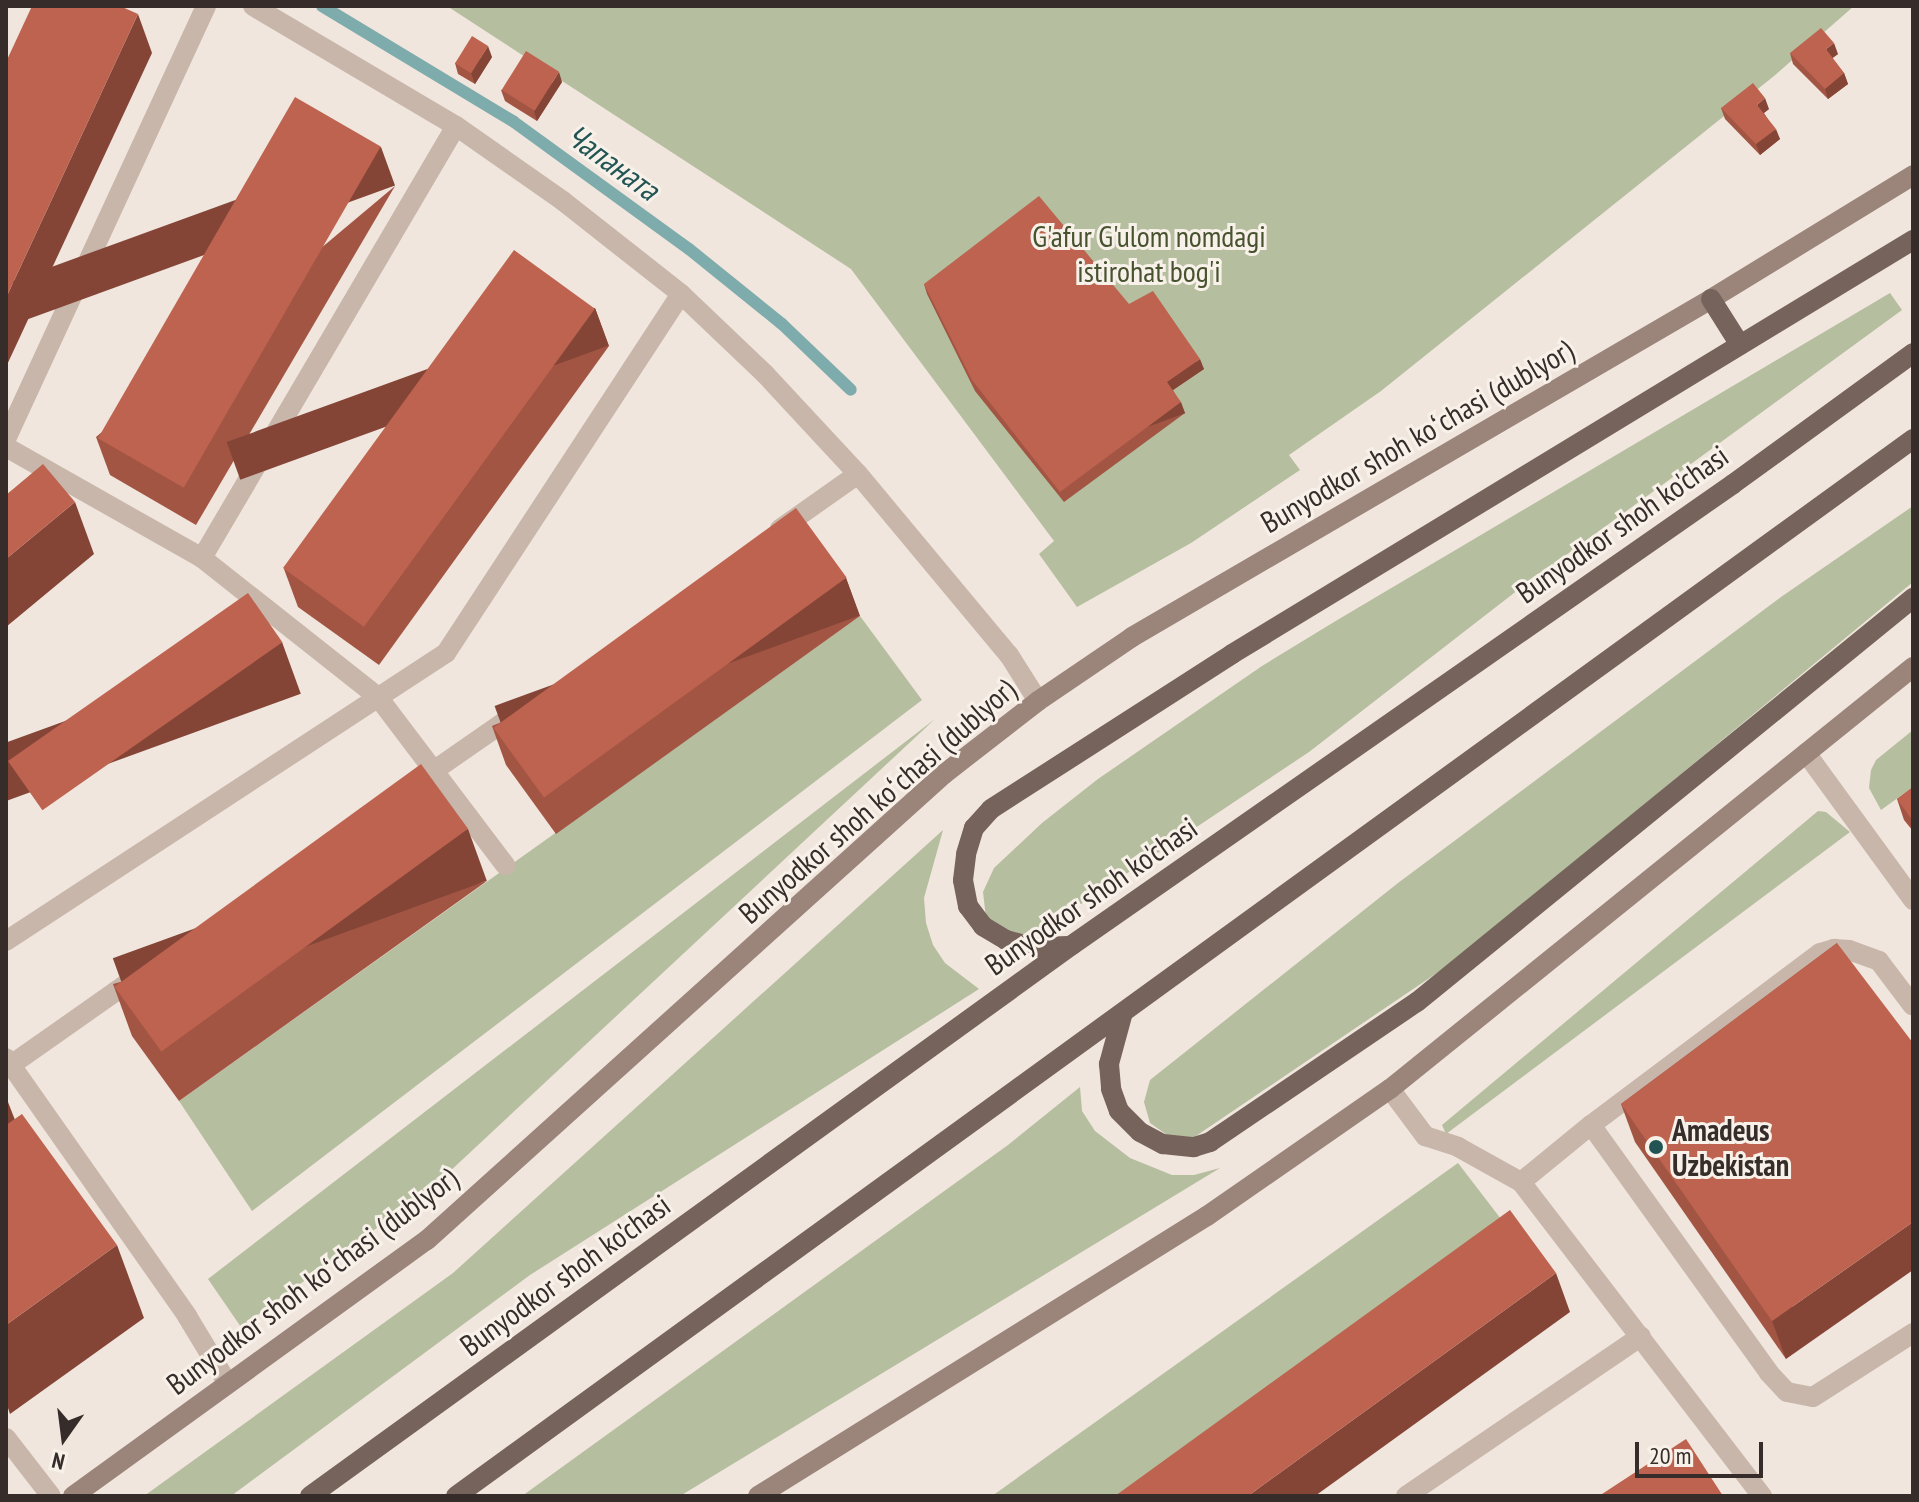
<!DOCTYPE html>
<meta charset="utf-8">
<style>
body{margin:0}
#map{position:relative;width:1919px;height:1502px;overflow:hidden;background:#f0e6dd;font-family:"PT Sans Narrow",sans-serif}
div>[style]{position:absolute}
.green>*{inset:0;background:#b5be9e}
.stream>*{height:12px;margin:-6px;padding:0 6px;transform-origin:6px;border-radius:6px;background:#7eabab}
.lane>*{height:20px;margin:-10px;padding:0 10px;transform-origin:10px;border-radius:10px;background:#c8b6aa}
.street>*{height:20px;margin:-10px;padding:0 10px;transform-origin:10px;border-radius:10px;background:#c8b6aa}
.secondary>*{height:20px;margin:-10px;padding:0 10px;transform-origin:10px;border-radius:10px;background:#9b857b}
.primary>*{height:20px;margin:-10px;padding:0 10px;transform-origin:10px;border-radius:10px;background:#76635b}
.wall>*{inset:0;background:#a35544}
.shaded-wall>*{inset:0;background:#844537;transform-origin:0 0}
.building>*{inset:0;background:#bd634f;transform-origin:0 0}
.dots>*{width:22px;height:22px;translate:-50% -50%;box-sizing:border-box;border:4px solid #f8f1e9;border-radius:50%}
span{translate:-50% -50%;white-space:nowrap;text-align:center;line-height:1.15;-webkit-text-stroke:6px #f8f1e9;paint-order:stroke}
.park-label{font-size:30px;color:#47522f}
.street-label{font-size:30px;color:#362c29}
.poi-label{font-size:30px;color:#362c29;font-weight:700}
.left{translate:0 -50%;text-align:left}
.water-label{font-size:32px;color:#225454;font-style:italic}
.frame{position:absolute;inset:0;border:8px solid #362c29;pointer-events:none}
.north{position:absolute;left:24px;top:1398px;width:80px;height:80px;-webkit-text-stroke:6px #f8f1e9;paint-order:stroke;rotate:194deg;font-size:22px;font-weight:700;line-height:32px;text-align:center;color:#362c29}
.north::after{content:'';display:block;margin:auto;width:28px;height:36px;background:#362c29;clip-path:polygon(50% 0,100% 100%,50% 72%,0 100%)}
.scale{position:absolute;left:1635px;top:1442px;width:128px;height:36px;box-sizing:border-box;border:4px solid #362c29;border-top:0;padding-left:10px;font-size:24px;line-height:28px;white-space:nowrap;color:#362c29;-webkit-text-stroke:6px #f8f1e9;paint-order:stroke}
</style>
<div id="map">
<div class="green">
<div style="clip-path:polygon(447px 6px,1854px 6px,1774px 76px,1381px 391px,1289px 455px,1300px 470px,1191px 543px,1077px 607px,1039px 554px,1054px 541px,851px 269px)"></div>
<div style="clip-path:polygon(1890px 293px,1902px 310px,1514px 593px,1309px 752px,1033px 936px,1020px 938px,986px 918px,983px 892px,994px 868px,1042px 823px,1098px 779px,1262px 666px,1339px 619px)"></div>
<div style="clip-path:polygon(1913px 506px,1913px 582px,1459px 958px,1193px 1138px,1170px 1137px,1150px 1123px,1144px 1102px,1150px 1080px,1398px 883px,1781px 597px)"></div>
<div style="clip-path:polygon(860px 616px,922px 700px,252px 1211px,179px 1101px)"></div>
<div style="clip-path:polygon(935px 719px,433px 1187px,241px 1327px,208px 1279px)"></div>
<div style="clip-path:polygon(1913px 730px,1913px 787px,1881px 810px,1869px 788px,1871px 770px,1876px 760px)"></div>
<div style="clip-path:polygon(1818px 811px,1826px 812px,1850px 832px,1446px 1134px,1442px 1125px)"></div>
<div style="clip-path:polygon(943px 830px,924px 898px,926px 923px,933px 945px,945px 963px,979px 989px,530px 1275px,231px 1496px,144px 1496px,453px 1273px)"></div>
<div style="clip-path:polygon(1080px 1087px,1082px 1111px,1095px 1131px,1130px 1158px,1172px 1175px,1194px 1175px,1220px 1168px,680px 1496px,522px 1496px,1008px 1145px)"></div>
<div style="clip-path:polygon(1458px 1163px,1524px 1249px,1182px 1496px,992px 1496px)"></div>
</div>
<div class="stream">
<div style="left:322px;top:6px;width:224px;rotate:31.1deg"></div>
<div style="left:514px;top:122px;width:216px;rotate:36deg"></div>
<div style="left:689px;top:249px;width:119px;rotate:38.9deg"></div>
<div style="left:782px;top:324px;width:95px;rotate:43.7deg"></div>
</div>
<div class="lane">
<div style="left:6px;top:439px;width:477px;rotate:-65.2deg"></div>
<div style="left:6px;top:447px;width:225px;rotate:29.5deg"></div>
<div style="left:202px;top:558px;width:224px;rotate:38.3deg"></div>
<div style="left:378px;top:697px;width:211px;rotate:52.9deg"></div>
<div style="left:780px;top:529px;width:95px;rotate:-35.2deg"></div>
<div style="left:202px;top:558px;width:501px;rotate:-59.55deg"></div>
<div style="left:1806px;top:753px;width:182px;rotate:53.9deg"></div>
<div style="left:406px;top:790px;width:131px;rotate:-34.8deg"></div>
<div style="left:6px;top:941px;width:526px;rotate:-33.21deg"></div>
<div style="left:446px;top:653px;width:429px;rotate:-56.8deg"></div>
<div style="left:6px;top:1058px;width:315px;rotate:54.9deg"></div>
<div style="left:187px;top:1316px;width:79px;rotate:58.9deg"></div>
<div style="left:11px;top:1065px;width:153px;rotate:-35.1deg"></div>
<div style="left:1591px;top:1125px;width:305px;rotate:54.3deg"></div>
<div style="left:1769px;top:1373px;width:26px;rotate:47deg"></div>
<div style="left:1787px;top:1392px;width:26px;rotate:11deg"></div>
<div style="left:1813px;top:1397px;width:119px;rotate:-32.6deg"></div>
<div style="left:1521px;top:1182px;width:90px;rotate:-39.2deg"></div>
<div style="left:1591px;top:1125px;width:286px;rotate:-36.9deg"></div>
<div style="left:1820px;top:953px;width:15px;rotate:-16deg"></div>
<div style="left:1834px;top:949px;width:15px;rotate:4deg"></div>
<div style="left:1849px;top:950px;width:32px;rotate:20deg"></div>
<div style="left:1879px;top:961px;width:56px;rotate:52.9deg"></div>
<div style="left:6px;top:1438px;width:73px;rotate:52.2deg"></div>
<div style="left:1406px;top:1496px;width:284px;rotate:-34.2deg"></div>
</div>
<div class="street">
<div style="left:253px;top:6px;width:236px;rotate:30.6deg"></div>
<div style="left:456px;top:126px;width:131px;rotate:35deg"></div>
<div style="left:563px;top:201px;width:150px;rotate:38.2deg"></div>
<div style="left:681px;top:294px;width:116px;rotate:43.6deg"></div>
<div style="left:765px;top:374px;width:137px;rotate:47.1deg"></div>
<div style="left:858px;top:474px;width:236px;rotate:50.2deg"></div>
<div style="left:1009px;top:655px;width:54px;rotate:57.8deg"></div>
<div style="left:1390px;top:1089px;width:59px;rotate:53.3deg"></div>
<div style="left:1425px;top:1136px;width:35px;rotate:18deg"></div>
<div style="left:1458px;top:1147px;width:72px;rotate:29.1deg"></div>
<div style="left:1521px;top:1182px;width:396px;rotate:52.5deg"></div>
</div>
<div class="secondary">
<div style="left:73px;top:1496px;width:437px;rotate:-35.9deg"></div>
<div style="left:427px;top:1240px;width:696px;rotate:-42.03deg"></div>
<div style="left:944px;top:774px;width:119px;rotate:-37.8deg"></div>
<div style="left:1038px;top:701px;width:114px;rotate:-34.2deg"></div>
<div style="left:1132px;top:637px;width:670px;rotate:-30.27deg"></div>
<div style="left:1711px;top:299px;width:237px;rotate:-31.5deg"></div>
<div style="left:758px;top:1496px;width:529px;rotate:-31.95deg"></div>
<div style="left:1207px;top:1216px;width:223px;rotate:-34.8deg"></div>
<div style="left:1390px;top:1089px;width:672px;rotate:-38.9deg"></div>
</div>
<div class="primary">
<div style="left:1711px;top:299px;width:54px;rotate:57.8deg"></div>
<div style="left:1068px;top:946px;width:36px;rotate:178deg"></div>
<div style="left:1032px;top:947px;width:27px;rotate:-165deg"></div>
<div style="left:1006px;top:940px;width:27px;rotate:-149deg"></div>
<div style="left:983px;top:926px;width:25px;rotate:-127deg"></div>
<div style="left:968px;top:906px;width:26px;rotate:-101deg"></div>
<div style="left:963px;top:880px;width:26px;rotate:-83deg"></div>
<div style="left:966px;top:854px;width:27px;rotate:-73deg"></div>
<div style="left:974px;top:828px;width:25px;rotate:-48deg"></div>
<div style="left:991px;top:809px;width:287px;rotate:-32.7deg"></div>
<div style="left:1232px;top:654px;width:797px;rotate:-31.3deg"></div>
<div style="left:1122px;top:1016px;width:50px;rotate:105.2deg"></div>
<div style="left:1109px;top:1064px;width:25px;rotate:85deg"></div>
<div style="left:1111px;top:1089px;width:23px;rotate:70deg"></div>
<div style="left:1119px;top:1111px;width:30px;rotate:45deg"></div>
<div style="left:1140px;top:1132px;width:26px;rotate:28deg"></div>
<div style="left:1163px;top:1144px;width:31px;rotate:6deg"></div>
<div style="left:1194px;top:1147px;width:17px;rotate:-17deg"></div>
<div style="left:1210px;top:1142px;width:250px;rotate:-34.1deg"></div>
<div style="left:1417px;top:1002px;width:640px;rotate:-39.16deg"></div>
<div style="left:310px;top:1496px;width:940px;rotate:-35.87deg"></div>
<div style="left:1072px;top:945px;width:806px;rotate:-34.89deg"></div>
<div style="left:1733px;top:484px;width:223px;rotate:-36deg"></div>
<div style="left:456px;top:1496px;width:1800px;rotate:-35.96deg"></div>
</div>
<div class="wall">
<div style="clip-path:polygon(1790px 53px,1838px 54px,1832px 58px,1844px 73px,1848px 84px,1828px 99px,1793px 64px)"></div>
<div style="clip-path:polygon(492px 57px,475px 84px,458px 74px,455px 63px)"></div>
<div style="clip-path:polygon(562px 82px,537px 121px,505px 101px,501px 90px)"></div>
<div style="clip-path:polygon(1721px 108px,1769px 109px,1764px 113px,1780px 139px,1760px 155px,1725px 119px)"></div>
<div style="clip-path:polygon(395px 186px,196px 525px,110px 475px,96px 437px)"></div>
<div style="clip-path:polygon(924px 284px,1129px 304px,1204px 369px,1173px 390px,1185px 413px,1064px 502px,975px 391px,927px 294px)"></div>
<div style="clip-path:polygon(595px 308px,609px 346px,379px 665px,298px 607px,284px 569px)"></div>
<div style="clip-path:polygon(846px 578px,860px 616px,556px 834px,506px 765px,492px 726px)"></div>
<div style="clip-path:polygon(1913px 787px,1913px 831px,1904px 820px,1897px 799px)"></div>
<div style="clip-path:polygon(487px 881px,179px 1101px,132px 1036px,113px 984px)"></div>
<div style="clip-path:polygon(1837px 943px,1786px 1359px,1635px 1142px,1621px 1104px)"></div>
</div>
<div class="shaded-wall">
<div style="clip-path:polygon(138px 14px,152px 53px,6px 367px,6px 298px)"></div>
<div style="clip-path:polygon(1834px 43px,1838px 54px,1830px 60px,1826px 49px)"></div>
<div style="clip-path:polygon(488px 46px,492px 57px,475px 84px,471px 73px)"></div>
<div style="clip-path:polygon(559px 72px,562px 82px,537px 121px,534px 111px)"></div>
<div style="clip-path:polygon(1844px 73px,1848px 84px,1828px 99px,1825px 89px)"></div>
<div style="clip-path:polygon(1765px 98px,1769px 109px,1761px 115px,1757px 105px)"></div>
<div style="clip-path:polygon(1776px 129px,1780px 139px,1760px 155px,1756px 144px)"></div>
<div style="left:381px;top:147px;width:41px;height:393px;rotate:70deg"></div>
<div style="left:595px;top:308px;width:40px;height:392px;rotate:70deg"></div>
<div style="clip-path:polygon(1200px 359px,1204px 369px,1170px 392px,1167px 382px)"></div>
<div style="left:1181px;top:402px;width:12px;height:151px;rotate:70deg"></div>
<div style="clip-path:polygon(75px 502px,94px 554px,6px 627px,6px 559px)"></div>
<div style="left:846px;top:578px;width:40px;height:374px;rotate:70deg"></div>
<div style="left:282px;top:642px;width:55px;height:334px;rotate:70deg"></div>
<div style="left:468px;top:829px;width:55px;height:378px;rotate:70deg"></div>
<div style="clip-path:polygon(6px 1097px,15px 1120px,6px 1127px)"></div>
<div style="clip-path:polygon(1913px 1222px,1913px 1270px,1786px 1359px,1772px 1321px)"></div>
<div style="clip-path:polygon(117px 1245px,144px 1318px,10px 1414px,6px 1402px,6px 1325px)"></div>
<div style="clip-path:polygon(1556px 1273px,1570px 1312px,1315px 1496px,1248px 1496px)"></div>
</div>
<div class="building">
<div style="clip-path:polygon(32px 6px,120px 6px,138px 14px,6px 298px,6px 62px)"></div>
<div style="clip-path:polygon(1821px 28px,1834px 43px,1826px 49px,1844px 73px,1825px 89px,1790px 53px)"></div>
<div style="left:472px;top:36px;width:19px;height:32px;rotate:32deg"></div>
<div style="left:526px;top:51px;width:39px;height:46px;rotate:32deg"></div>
<div style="clip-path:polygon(1753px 83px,1765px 98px,1757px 105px,1776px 129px,1756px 144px,1721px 108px)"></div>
<div style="left:295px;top:97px;width:99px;height:394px;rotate:30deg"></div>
<div style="clip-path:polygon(1039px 196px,1129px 304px,1153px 291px,1200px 359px,1167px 382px,1181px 402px,1060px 492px,972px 380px,924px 284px)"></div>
<div style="left:514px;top:250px;width:100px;height:393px;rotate:36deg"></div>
<div style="clip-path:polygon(43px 464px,75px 502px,6px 559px,6px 495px)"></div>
<div style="left:796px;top:508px;width:86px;height:374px;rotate:54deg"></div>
<div style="left:248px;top:593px;width:60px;height:293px;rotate:55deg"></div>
<div style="left:421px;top:764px;width:80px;height:379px;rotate:54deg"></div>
<div style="clip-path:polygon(1913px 787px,1913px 821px,1897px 799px)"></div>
<div style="clip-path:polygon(1837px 943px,1913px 1043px,1913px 1222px,1772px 1321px,1621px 1104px)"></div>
<div style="clip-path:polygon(22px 1114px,117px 1245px,6px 1325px,6px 1125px)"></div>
<div style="clip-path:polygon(1510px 1210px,1556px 1273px,1248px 1496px,1115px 1496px)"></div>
<div style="clip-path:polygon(1686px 1439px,1723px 1496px,1599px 1496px)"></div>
</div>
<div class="dots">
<div style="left:1656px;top:1147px;background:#225454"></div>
</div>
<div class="park-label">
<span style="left:1149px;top:253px">G'afur G'ulom nomdagi<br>istirohat bog'i</span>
</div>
<div class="street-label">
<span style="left:1417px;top:436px;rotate:-30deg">Bunyodkor shoh koʻchasi (dublyor)</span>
<span style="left:1622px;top:524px;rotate:-35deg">Bunyodkor shoh ko'chasi</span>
<span style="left:877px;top:801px;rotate:-41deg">Bunyodkor shoh koʻchasi (dublyor)</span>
<span style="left:1091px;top:896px;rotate:-35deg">Bunyodkor shoh ko'chasi</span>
<span style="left:565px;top:1275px;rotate:-36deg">Bunyodkor shoh ko'chasi</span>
<span style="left:312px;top:1281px;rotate:-37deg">Bunyodkor shoh koʻchasi (dublyor)</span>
</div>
<div class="poi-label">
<span class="left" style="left:1672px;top:1147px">Amadeus<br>Uzbekistan</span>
</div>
<div class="water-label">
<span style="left:613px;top:162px;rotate:36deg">Чапаната</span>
</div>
<div class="frame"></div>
<div class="north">N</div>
<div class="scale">20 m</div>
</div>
